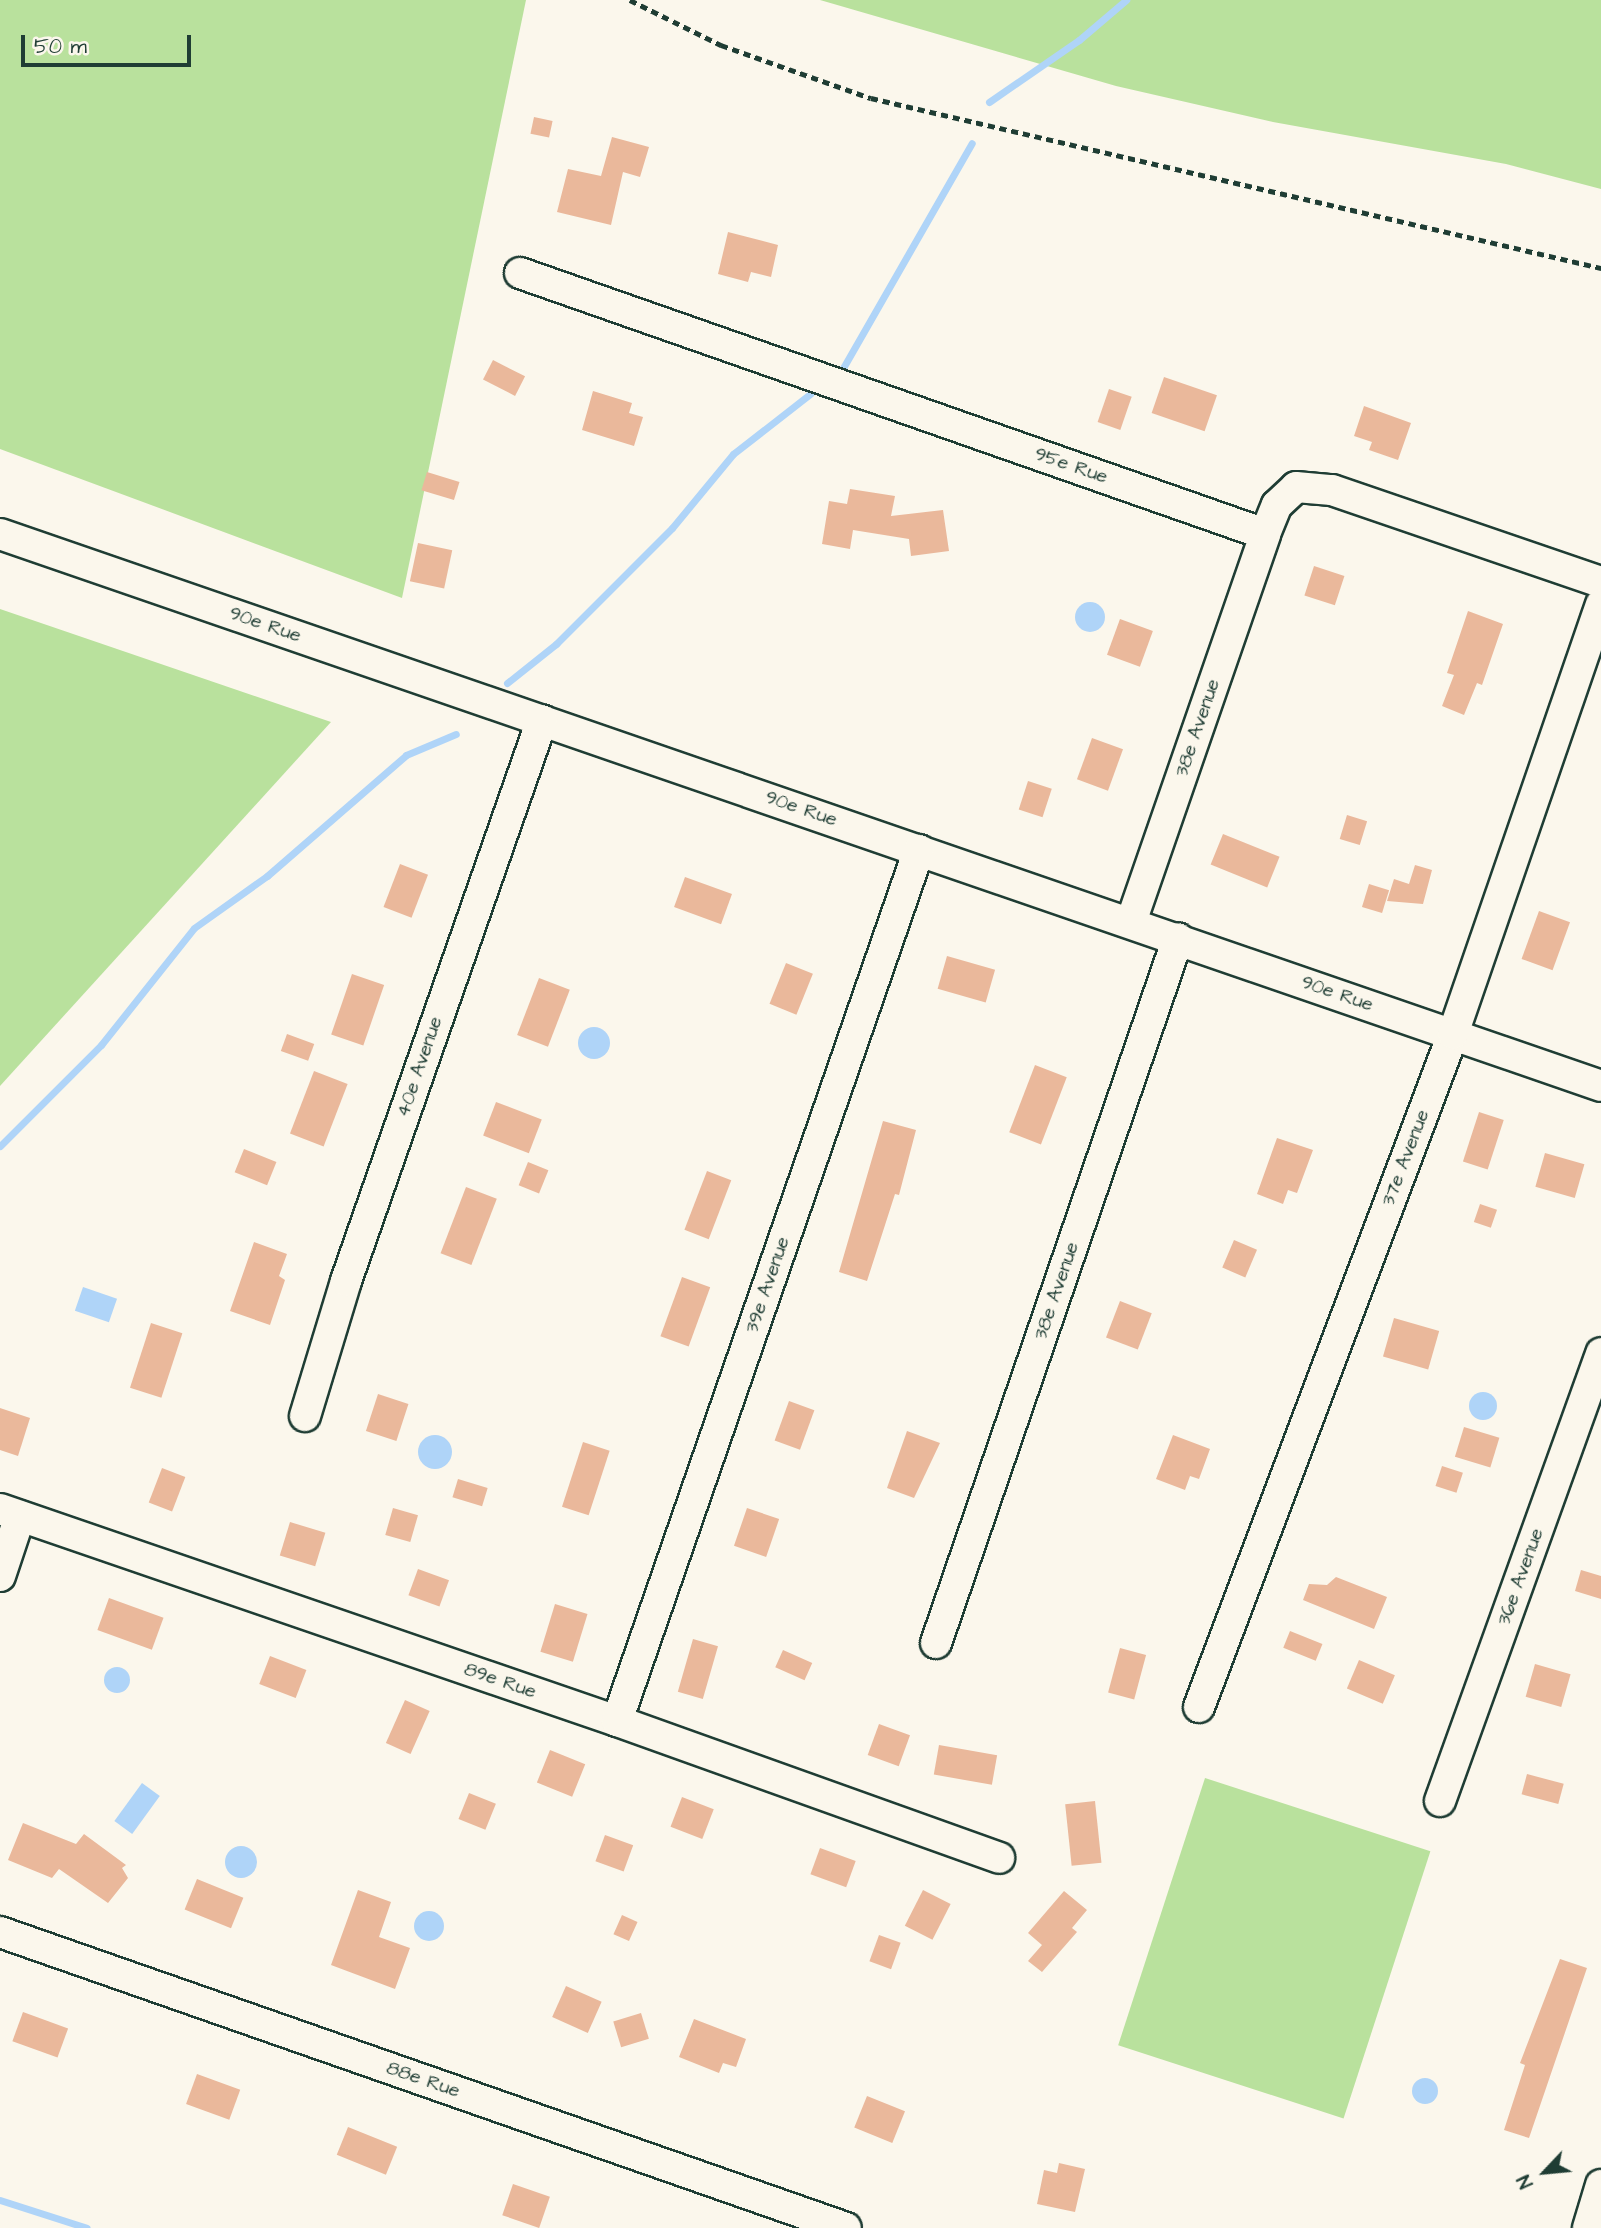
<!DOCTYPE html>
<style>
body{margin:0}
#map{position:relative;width:1601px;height:2228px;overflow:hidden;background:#fbf7ec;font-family:"Architects Daughter",sans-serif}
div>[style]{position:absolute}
.green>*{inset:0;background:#b9e19d;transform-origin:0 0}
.water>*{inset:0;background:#afd4f8;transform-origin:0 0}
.round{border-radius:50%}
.stream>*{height:7px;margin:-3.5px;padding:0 3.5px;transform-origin:3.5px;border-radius:3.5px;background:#afd4f8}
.building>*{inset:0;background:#eab89b;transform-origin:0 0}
.path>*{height:4.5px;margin-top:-2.25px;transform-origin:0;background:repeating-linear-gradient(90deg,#1f3d34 0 7px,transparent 0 12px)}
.roads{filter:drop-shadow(2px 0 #1f3d34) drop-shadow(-2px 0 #1f3d34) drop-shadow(0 2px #1f3d34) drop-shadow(0 -2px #1f3d34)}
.minor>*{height:30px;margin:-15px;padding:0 15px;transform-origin:15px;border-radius:15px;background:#fbf7ec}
span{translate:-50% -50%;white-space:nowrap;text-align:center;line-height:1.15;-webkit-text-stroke:6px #fbf7ec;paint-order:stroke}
.street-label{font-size:19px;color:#1f3d34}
.north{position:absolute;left:1510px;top:2137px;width:70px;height:70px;-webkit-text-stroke:5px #fbf7ec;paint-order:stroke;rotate:244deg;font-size:19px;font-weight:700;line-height:28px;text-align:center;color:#1f3d34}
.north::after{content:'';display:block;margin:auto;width:24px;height:32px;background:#1f3d34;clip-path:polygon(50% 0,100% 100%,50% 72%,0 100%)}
.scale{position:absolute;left:21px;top:35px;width:170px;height:32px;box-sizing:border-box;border:4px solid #1f3d34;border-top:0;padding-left:9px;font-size:21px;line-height:24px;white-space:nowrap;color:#1f3d34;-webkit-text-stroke:5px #fbf7ec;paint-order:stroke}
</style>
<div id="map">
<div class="green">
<div style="clip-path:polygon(0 0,526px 0,402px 598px,0 449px)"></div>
<div style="clip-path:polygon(820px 0,1601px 0,1601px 189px,1506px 164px,1273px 122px,1116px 86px)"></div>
<div style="clip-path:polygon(0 609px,331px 722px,0 1086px)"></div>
<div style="left:1205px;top:1778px;width:237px;height:281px;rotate:18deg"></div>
</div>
<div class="water">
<div class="round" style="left:1075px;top:602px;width:30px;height:30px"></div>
<div class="round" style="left:578px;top:1027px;width:32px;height:32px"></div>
<div style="left:83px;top:1287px;width:36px;height:25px;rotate:19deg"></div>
<div class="round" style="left:1469px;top:1392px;width:28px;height:28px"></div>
<div class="round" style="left:418px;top:1435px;width:34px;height:34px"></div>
<div class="round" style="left:104px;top:1667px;width:26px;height:26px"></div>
<div style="left:142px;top:1783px;width:22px;height:47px;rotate:36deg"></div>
<div class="round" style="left:225px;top:1846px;width:32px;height:32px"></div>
<div class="round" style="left:414px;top:1911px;width:30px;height:30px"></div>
<div class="round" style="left:1412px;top:2078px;width:26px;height:26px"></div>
</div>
<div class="stream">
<div style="left:989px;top:102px;width:109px;rotate:-34.6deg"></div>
<div style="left:1079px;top:40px;width:62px;rotate:-40.4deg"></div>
<div style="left:843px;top:368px;width:259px;rotate:-60.2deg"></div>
<div style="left:507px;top:683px;width:63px;rotate:-38.5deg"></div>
<div style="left:556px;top:644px;width:164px;rotate:-45deg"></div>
<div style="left:672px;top:528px;width:96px;rotate:-50.5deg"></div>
<div style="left:733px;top:454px;width:98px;rotate:-37.9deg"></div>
<div style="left:0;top:1146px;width:143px;rotate:-45deg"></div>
<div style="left:101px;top:1045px;width:149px;rotate:-51.5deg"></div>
<div style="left:194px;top:928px;width:90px;rotate:-35.5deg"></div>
<div style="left:267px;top:876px;width:184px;rotate:-41deg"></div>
<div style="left:406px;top:755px;width:54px;rotate:-22.8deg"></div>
<div style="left:0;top:2200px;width:91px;rotate:17.8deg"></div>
</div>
<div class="building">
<div style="left:534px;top:117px;width:19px;height:17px;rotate:12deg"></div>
<div style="clip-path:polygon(612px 137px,649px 147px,640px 177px,623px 172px,611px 225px,557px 212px,568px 169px,601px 176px)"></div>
<div style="clip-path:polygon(728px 232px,778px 245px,771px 277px,751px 272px,748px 282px,718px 274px)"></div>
<div style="left:493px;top:360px;width:36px;height:22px;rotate:27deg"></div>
<div style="left:1164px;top:377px;width:56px;height:38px;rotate:19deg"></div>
<div style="left:1109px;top:389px;width:24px;height:35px;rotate:19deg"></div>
<div style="clip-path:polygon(593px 391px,632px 403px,629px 413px,643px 417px,634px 446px,582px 430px)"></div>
<div style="clip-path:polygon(1364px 406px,1411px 423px,1398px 460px,1369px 450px,1372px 442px,1354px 436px)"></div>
<div style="left:427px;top:472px;width:34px;height:19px;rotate:17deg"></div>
<div style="clip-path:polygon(850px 489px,895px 496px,891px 516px,943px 510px,949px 551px,911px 556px,909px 539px,853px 530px,850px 549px,822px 544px,829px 501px,847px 504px)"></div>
<div style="left:418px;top:543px;width:35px;height:39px;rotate:12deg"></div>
<div style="left:1314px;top:566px;width:32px;height:31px;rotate:18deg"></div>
<div style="clip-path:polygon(1468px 611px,1503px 624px,1482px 685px,1477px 683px,1464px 715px,1442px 706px,1454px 675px,1447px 673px)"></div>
<div style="left:1120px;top:619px;width:35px;height:38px;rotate:20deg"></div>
<div style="left:1092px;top:738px;width:33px;height:44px;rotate:20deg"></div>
<div style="left:1028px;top:781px;width:25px;height:30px;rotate:18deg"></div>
<div style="left:1347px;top:815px;width:21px;height:25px;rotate:17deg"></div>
<div style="left:1223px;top:834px;width:61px;height:33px;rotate:22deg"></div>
<div style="left:400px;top:864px;width:30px;height:46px;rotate:21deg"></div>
<div style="clip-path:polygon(1415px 865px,1432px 870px,1423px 904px,1387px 901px,1394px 879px,1409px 884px)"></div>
<div style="left:685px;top:877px;width:50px;height:32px;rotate:20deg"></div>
<div style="left:1369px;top:884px;width:21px;height:24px;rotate:17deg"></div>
<div style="left:1539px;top:911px;width:33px;height:51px;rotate:20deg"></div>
<div style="left:947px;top:956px;width:50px;height:34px;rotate:16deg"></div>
<div style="left:786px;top:963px;width:29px;height:44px;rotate:22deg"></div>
<div style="left:352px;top:974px;width:34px;height:64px;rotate:19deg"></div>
<div style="left:539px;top:978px;width:33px;height:61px;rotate:21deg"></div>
<div style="left:287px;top:1034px;width:29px;height:18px;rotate:20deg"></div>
<div style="left:1035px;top:1065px;width:34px;height:72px;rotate:21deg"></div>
<div style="left:314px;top:1071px;width:36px;height:67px;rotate:21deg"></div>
<div style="left:496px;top:1102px;width:49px;height:36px;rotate:21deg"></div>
<div style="left:1479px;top:1112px;width:26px;height:52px;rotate:18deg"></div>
<div style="clip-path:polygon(883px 1121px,916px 1130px,899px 1195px,895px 1194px,867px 1281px,839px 1272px)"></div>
<div style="clip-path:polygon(1277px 1138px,1313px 1150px,1297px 1193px,1288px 1190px,1283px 1204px,1257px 1194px)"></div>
<div style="left:244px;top:1149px;width:35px;height:25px;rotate:22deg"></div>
<div style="left:1545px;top:1153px;width:41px;height:35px;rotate:16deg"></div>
<div style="left:528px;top:1162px;width:22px;height:25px;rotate:22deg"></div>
<div style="left:707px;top:1171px;width:26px;height:63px;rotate:21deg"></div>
<div style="left:466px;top:1187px;width:33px;height:71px;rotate:21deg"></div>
<div style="left:1480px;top:1204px;width:18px;height:19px;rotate:19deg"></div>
<div style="left:1234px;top:1240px;width:25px;height:30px;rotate:23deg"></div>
<div style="clip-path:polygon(254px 1242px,287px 1254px,279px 1276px,285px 1280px,270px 1325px,230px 1311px)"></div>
<div style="left:682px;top:1277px;width:30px;height:63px;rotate:20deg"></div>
<div style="left:1120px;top:1301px;width:34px;height:39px;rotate:21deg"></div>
<div style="left:1394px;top:1318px;width:47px;height:40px;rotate:16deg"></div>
<div style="left:151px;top:1323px;width:33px;height:68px;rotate:18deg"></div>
<div style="left:378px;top:1394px;width:32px;height:39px;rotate:18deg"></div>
<div style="left:789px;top:1401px;width:27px;height:42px;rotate:20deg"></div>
<div style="clip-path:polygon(0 1408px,30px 1418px,18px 1456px,0 1450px)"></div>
<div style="left:1464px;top:1427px;width:37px;height:31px;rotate:17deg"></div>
<div style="clip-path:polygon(907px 1431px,940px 1443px,914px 1498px,887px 1488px)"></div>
<div style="clip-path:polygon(1173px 1435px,1210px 1449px,1199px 1479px,1190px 1476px,1185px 1490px,1156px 1479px)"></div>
<div style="left:583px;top:1442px;width:28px;height:68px;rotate:18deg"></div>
<div style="left:1442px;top:1466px;width:22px;height:21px;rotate:18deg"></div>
<div style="left:162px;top:1468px;width:25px;height:37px;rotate:21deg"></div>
<div style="left:458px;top:1479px;width:31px;height:19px;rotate:17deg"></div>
<div style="left:393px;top:1508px;width:26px;height:28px;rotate:16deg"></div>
<div style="left:747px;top:1508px;width:34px;height:40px;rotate:19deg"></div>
<div style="left:290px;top:1522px;width:37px;height:35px;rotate:17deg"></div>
<div style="left:418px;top:1569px;width:33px;height:28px;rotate:20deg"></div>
<div style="clip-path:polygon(1581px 1570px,1601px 1576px,1601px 1599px,1575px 1591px)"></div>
<div style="clip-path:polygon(1336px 1577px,1387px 1597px,1374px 1629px,1303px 1600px,1309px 1584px,1327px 1585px)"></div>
<div style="left:109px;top:1598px;width:58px;height:34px;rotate:20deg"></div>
<div style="left:555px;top:1604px;width:34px;height:50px;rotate:17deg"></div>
<div style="left:1290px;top:1631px;width:35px;height:18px;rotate:22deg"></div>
<div style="left:693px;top:1639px;width:26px;height:55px;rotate:16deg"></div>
<div style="left:1120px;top:1648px;width:27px;height:46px;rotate:15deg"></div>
<div style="left:783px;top:1650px;width:32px;height:19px;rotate:24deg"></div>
<div style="left:270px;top:1656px;width:39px;height:30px;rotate:21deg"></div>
<div style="left:1359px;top:1660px;width:39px;height:31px;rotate:23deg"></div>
<div style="left:1535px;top:1664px;width:37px;height:34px;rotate:16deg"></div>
<div style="left:405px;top:1700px;width:27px;height:47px;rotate:24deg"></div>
<div style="left:879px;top:1724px;width:33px;height:33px;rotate:20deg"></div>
<div style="left:939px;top:1745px;width:59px;height:30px;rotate:10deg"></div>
<div style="left:550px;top:1750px;width:38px;height:35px;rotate:22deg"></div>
<div style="left:1527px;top:1774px;width:38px;height:21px;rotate:15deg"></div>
<div style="left:469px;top:1793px;width:29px;height:28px;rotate:22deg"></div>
<div style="left:682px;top:1797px;width:34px;height:32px;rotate:21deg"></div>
<div style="left:1095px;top:1801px;width:62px;height:30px;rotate:84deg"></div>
<div style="clip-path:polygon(23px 1823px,76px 1844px,84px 1834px,126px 1865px,122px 1868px,128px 1878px,108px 1903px,59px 1869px,52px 1878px,8px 1860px)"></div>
<div style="left:605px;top:1835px;width:30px;height:28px;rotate:20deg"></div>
<div style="left:820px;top:1848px;width:38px;height:28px;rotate:20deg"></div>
<div style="left:197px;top:1879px;width:50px;height:33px;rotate:22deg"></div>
<div style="clip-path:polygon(358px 1890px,391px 1902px,379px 1937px,410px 1948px,395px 1989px,331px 1965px)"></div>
<div style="left:923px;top:1890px;width:31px;height:40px;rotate:27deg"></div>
<div style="clip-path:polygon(1064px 1891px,1087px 1910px,1072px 1928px,1077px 1932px,1042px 1972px,1028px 1961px,1042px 1945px,1028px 1933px)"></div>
<div style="left:622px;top:1915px;width:17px;height:21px;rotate:24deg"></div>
<div style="left:879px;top:1935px;width:23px;height:28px;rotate:20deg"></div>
<div style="clip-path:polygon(1560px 1959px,1587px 1968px,1529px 2138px,1504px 2130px,1525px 2065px,1520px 2063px)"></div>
<div style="left:566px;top:1986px;width:39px;height:34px;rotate:24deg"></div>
<div style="left:23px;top:2012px;width:48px;height:31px;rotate:20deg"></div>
<div style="left:641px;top:2013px;width:27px;height:29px;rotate:73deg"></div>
<div style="clip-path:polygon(694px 2019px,746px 2039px,736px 2067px,723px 2063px,719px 2073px,679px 2057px)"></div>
<div style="left:197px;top:2074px;width:46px;height:32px;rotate:20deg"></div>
<div style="left:867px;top:2096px;width:41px;height:34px;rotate:22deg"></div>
<div style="left:348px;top:2127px;width:53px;height:30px;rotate:22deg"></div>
<div style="clip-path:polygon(1059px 2163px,1085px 2169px,1075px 2212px,1037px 2204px,1044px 2170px,1057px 2173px)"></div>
<div style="left:513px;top:2184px;width:39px;height:33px;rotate:19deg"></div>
</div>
<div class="path">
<div style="left:630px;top:0;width:102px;rotate:26.3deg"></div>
<div style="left:721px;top:45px;width:159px;rotate:19.5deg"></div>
<div style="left:871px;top:98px;width:750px;rotate:13.11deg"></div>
</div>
<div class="roads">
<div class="minor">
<div style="left:520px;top:273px;width:789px;rotate:19.31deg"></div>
<div style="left:0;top:534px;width:1693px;rotate:19.02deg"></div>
<div style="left:1131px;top:922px;width:410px;rotate:-70.9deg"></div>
<div style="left:1265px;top:534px;width:31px;rotate:-68deg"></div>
<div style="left:1277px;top:505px;width:26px;rotate:-43deg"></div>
<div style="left:1296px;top:487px;width:36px;rotate:5deg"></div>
<div style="left:1332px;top:490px;width:284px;rotate:18.9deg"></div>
<div style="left:305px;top:1416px;width:141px;rotate:-73.1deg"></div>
<div style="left:346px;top:1281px;width:594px;rotate:-70.74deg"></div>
<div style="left:0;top:1509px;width:652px;rotate:18.96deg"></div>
<div style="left:617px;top:1721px;width:406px;rotate:19.7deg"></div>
<div style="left:0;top:1576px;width:63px;rotate:-71.6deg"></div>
<div style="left:936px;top:1643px;width:745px;rotate:-71.05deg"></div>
<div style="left:1199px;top:1707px;width:719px;rotate:-69.32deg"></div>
<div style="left:1453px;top:1034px;width:454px;rotate:-71deg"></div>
<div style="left:617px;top:1721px;width:922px;rotate:-70.88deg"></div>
<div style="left:1440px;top:1801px;width:476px;rotate:-70.2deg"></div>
<div style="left:0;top:1932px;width:896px;rotate:19.28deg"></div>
<div style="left:1588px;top:2228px;width:45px;rotate:-73.2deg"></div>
</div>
</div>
<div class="street-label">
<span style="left:1071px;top:466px;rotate:19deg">95e Rue</span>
<span style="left:265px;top:625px;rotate:19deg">90e Rue</span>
<span style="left:1198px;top:728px;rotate:-71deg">38e Avenue</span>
<span style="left:801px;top:809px;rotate:19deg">90e Rue</span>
<span style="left:1337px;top:994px;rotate:19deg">90e Rue</span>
<span style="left:420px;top:1067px;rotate:-71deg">40e Avenue</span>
<span style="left:1406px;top:1158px;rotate:-69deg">37e Avenue</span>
<span style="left:768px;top:1285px;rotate:-71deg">39e Avenue</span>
<span style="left:1057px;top:1291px;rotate:-71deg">38e Avenue</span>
<span style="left:1521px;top:1577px;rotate:-70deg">36e Avenue</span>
<span style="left:500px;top:1681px;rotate:19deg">89e Rue</span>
<span style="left:423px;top:2080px;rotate:19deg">88e Rue</span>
</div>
<div class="north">N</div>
<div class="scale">50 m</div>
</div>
